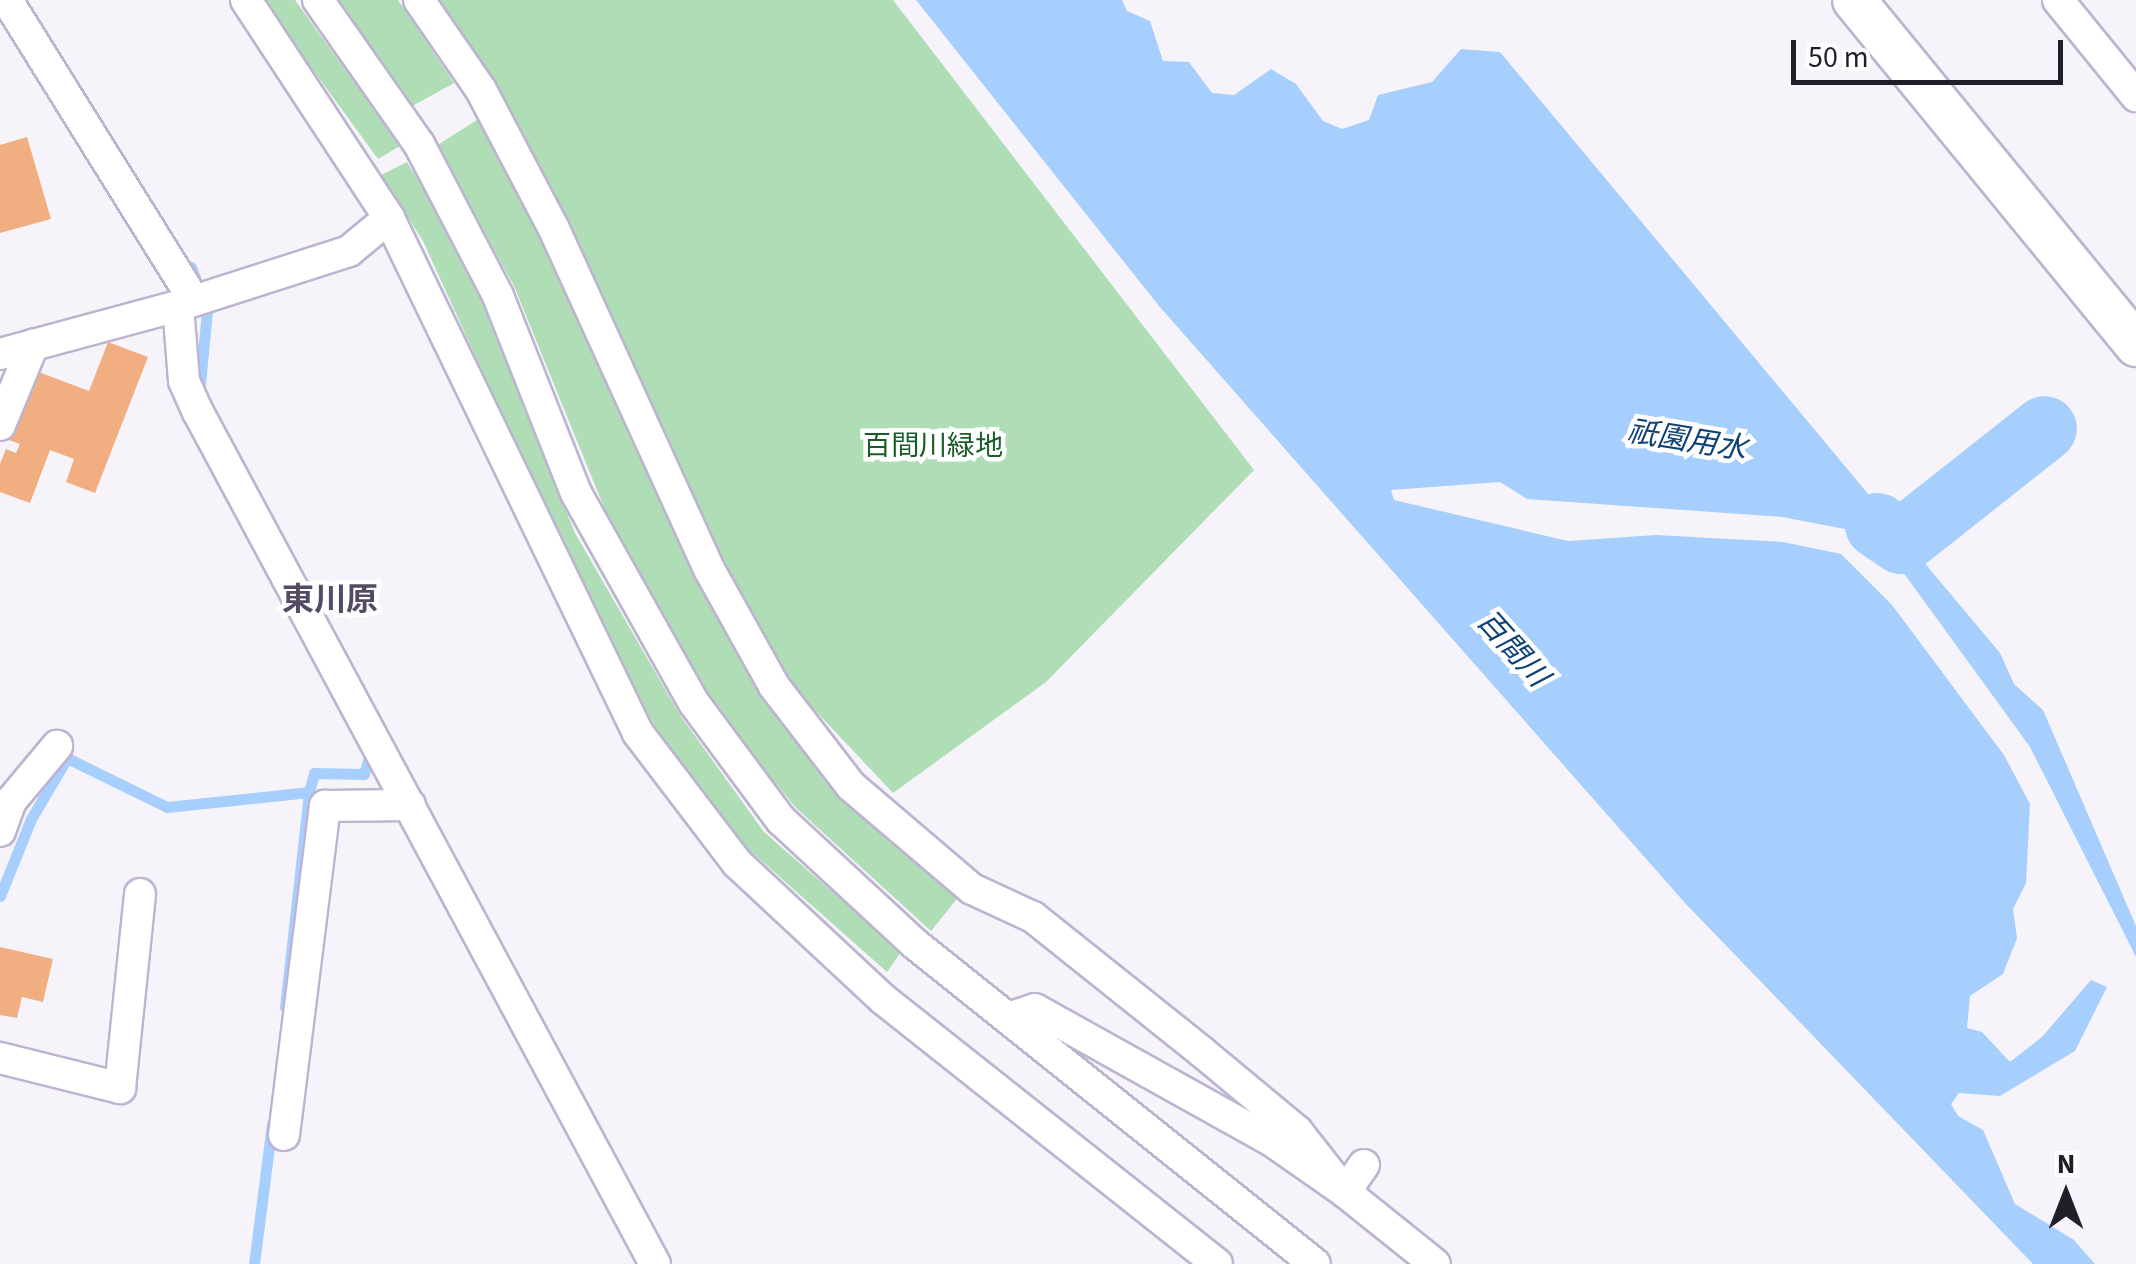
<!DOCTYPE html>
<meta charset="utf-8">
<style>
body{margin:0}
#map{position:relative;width:2136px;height:1264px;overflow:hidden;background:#f6f4fa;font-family:"Source Sans 3","Noto Sans JP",sans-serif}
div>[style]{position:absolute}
.green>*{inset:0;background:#afddb6}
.water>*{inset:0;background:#a7cffe}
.stream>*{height:11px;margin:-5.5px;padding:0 5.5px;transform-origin:5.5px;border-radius:5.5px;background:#a7cffe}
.river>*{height:65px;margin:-32.5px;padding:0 32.5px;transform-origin:32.5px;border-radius:32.5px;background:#a7cffe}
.building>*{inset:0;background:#f1af81}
.roads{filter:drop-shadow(2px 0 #bdb4d0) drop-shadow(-2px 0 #bdb4d0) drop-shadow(0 2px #bdb4d0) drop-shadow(0 -2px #bdb4d0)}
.street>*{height:30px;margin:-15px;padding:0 15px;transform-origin:15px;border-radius:15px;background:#fff}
.secondary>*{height:42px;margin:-21px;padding:0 21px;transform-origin:21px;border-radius:21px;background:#fff}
span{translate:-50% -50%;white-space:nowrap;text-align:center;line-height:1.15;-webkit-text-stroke:9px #fff;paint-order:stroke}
.park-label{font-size:28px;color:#1a5c2c}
.water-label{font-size:30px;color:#0d4275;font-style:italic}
.quarter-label{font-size:32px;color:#534b63;font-weight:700}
.north{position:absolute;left:2016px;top:1144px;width:100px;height:100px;-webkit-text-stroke:8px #fff;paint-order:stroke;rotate:0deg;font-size:28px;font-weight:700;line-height:40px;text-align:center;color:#221e29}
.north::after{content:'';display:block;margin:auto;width:35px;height:45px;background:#221e29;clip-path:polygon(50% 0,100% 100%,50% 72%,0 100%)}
.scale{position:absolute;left:1791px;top:40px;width:272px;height:45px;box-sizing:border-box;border:5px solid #221e29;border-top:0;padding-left:12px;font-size:30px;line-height:35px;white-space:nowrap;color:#221e29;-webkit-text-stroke:8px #fff;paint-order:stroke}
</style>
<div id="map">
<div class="green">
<div style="clip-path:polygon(262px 0,295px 0,400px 146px,378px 159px)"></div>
<div style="clip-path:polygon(333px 0,398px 0,454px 83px,407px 109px)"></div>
<div style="clip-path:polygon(438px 0,893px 0,1254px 470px,1046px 682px,893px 793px,793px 687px,684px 490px,492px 82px)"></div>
<div style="clip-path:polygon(480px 118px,564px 281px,661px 506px,763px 694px,960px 895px,931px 931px,795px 807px,713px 706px,612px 527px,514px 286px,436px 146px)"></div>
<div style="clip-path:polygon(407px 162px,462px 253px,575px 533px,680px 715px,764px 832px,901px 952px,887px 972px,747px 848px,656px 729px,560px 542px,423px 241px,381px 175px)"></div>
</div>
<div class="water">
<div style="clip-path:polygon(916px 0,1122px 0,1127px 11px,1150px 21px,1163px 61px,1189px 62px,1212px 93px,1234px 95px,1271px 69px,1296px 84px,1323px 121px,1342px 129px,1369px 120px,1378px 95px,1432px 82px,1461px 49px,1500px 52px,1894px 525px,1935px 493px,1953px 513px,1912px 548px,2000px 653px,2014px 684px,2043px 710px,2136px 926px,2136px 957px,2030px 747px,1876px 535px,1782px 517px,1527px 499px,1500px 482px,1391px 490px,1394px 500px,1568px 541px,1656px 535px,1783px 542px,1841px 554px,1892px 605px,2004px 755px,2030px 804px,2026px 883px,2013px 909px,2017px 938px,2003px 974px,1970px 996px,1967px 1028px,1982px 1032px,2010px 1062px,2042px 1037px,2091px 980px,2107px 987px,2075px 1051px,2000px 1096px,1959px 1093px,1951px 1104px,1958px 1116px,1983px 1130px,2015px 1204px,2074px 1240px,2095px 1264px,2033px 1264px,1685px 903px,1159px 306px)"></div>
</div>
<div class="stream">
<div style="left:191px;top:267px;width:47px;rotate:70deg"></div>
<div style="left:207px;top:311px;width:73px;rotate:95.5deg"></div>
<div style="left:0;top:896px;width:83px;rotate:-68.1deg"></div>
<div style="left:31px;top:819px;width:71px;rotate:-59.5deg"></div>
<div style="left:67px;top:758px;width:111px;rotate:26.1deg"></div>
<div style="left:167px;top:807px;width:143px;rotate:-6deg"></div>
<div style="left:309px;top:792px;width:20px;rotate:-75deg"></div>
<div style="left:314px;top:773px;width:50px;rotate:1.1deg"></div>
<div style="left:364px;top:774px;width:21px;rotate:-73deg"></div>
<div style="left:285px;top:1007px;width:216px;rotate:-83.6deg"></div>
<div style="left:254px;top:1264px;width:141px;rotate:-82.7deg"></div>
</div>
<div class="river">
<div style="left:1877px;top:525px;width:29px;rotate:34deg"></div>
<div style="left:1901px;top:541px;width:182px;rotate:-38.3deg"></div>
</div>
<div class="building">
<div style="clip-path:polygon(27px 137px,51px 219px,0 233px,0 145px)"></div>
<div style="clip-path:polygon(108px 342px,148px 357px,95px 493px,66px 482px,74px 459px,50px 450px,30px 503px,0 492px,0 464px,6px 449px,16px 453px,20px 444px,9px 440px,36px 371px,89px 391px)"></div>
<div style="clip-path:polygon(0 947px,53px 959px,43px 1002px,22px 997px,17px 1018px,0 1015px)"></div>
</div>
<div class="roads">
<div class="street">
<div style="left:7px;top:0;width:354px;rotate:58.1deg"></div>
<div style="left:246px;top:0;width:261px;rotate:56.7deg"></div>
<div style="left:389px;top:218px;width:572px;rotate:64.2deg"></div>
<div style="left:638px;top:733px;width:163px;rotate:52.7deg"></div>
<div style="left:737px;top:863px;width:200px;rotate:43deg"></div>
<div style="left:883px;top:999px;width:426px;rotate:38.4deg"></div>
<div style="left:318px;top:0;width:176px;rotate:55deg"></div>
<div style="left:419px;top:144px;width:171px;rotate:62.5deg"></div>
<div style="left:498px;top:296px;width:212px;rotate:68.4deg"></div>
<div style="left:576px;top:493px;width:241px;rotate:60.7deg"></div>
<div style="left:694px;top:703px;width:146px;rotate:53.4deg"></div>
<div style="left:781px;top:820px;width:183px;rotate:42.8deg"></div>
<div style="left:915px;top:944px;width:512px;rotate:38.66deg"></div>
<div style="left:419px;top:0;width:109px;rotate:55.4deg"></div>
<div style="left:481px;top:90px;width:157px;rotate:62.3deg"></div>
<div style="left:554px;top:229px;width:374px;rotate:65.5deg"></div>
<div style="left:709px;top:569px;width:134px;rotate:60.9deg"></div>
<div style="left:774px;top:686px;width:126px;rotate:52.4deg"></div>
<div style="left:851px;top:786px;width:159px;rotate:40.4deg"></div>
<div style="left:972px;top:889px;width:67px;rotate:24.7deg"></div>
<div style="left:1033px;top:917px;width:216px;rotate:38.6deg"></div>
<div style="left:1202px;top:1052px;width:124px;rotate:39.7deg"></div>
<div style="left:1297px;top:1131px;width:78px;rotate:51.8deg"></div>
<div style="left:1345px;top:1192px;width:115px;rotate:38.7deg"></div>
<div style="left:2058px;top:0;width:124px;rotate:50.9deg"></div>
<div style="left:178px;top:306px;width:75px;rotate:85.4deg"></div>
<div style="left:184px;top:381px;width:34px;rotate:66deg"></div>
<div style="left:198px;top:412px;width:967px;rotate:61.79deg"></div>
<div style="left:0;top:354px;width:184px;rotate:-15.1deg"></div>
<div style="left:178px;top:306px;width:180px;rotate:-17.8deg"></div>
<div style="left:349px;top:251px;width:52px;rotate:-39.5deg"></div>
<div style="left:0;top:425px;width:87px;rotate:-67.6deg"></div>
<div style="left:0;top:831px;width:32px;rotate:-70deg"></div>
<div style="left:11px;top:801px;width:72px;rotate:-50.1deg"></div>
<div style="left:1008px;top:1018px;width:28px;rotate:-18deg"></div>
<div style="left:1035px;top:1009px;width:271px;rotate:29.1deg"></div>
<div style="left:1272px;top:1141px;width:89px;rotate:34.9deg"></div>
<div style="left:1345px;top:1192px;width:33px;rotate:-55deg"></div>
<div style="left:0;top:1058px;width:124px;rotate:14deg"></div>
<div style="left:120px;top:1088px;width:195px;rotate:-84.1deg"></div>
<div style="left:284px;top:1135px;width:332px;rotate:-82.9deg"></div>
<div style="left:325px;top:806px;width:85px;rotate:-0.7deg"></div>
</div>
<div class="secondary">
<div style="left:1854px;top:0;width:446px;rotate:50.7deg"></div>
</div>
</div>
<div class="park-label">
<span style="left:933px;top:446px">百間川緑地</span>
</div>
<div class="water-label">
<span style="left:1687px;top:441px;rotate:9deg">祇園用水</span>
<span style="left:1512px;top:649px;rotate:48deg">百間川</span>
</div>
<div class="quarter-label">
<span style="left:330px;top:600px">東川原</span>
</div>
<div class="north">N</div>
<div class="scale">50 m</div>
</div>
